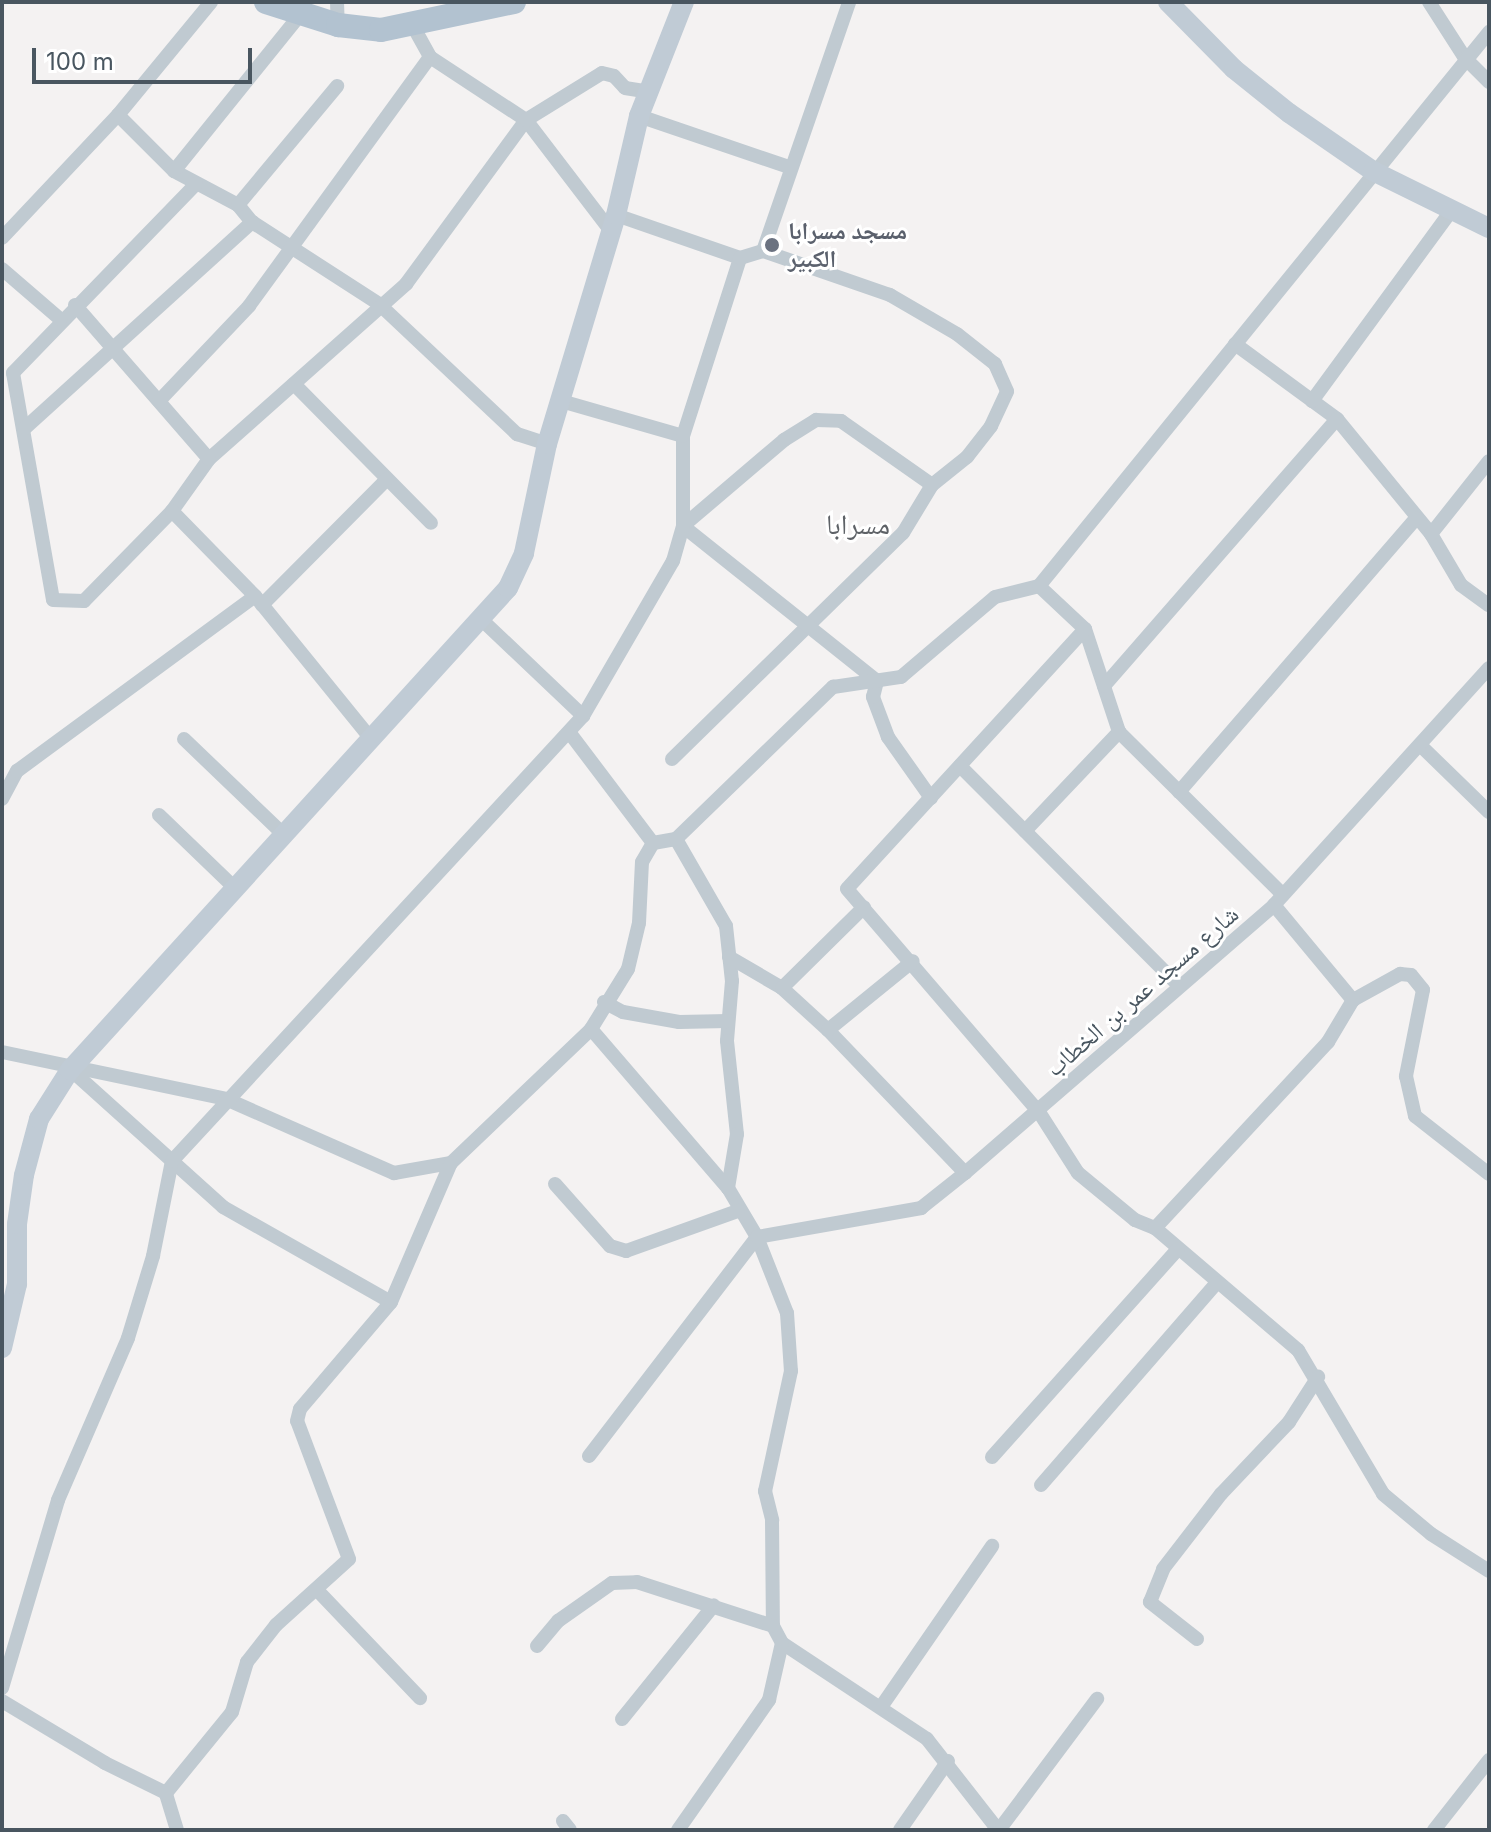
<!DOCTYPE html>
<meta charset="utf-8">
<style>
body{margin:0}
#map{position:relative;width:1491px;height:1832px;overflow:hidden;background:#f4f2f2;font-family:Inter,"Noto Naskh Arabic",sans-serif}
div>[style]{position:absolute}
.street>*{height:14px;margin:-7px;padding:0 7px;transform-origin:7px;border-radius:7px;background:#c0cad1}
.secondary>*{height:20px;margin:-10px;padding:0 10px;transform-origin:10px;border-radius:10px;background:#c0cbd5}
.primary>*{height:24px;margin:-12px;padding:0 12px;transform-origin:12px;border-radius:12px;background:#b2c2d0}
.dots>*{width:22px;height:22px;translate:-50% -50%;box-sizing:border-box;border:4px solid #fff;border-radius:50%}
span{translate:-50% -50%;white-space:nowrap;text-align:center;line-height:1.15;-webkit-text-stroke:6px #fff;paint-order:stroke}
.worship-label{font-size:24px;color:#5b616d;font-weight:700}
.left{translate:0 -50%;text-align:left}
.street-label{font-size:24px;color:#495660}
.quarter-label{font-size:28px;color:#5e6267}
.frame{position:absolute;inset:0;border:4px solid #495660;pointer-events:none}
.scale{position:absolute;left:32px;top:48px;width:220px;height:36px;box-sizing:border-box;border:4px solid #495660;border-top:0;padding-left:10px;font-size:24px;line-height:28px;white-space:nowrap;color:#495660;-webkit-text-stroke:6px #fff;paint-order:stroke}
</style>
<div id="map">
<div class="street">
<div style="left:337px;top:2px;width:23px;rotate:88deg"></div>
<div style="left:1429px;top:2px;width:67px;rotate:57.3deg"></div>
<div style="left:1465px;top:58px;width:34px;rotate:45deg"></div>
<div style="left:413px;top:26px;width:35px;rotate:61deg"></div>
<div style="left:430px;top:57px;width:115px;rotate:33.3deg"></div>
<div style="left:526px;top:120px;width:140px;rotate:52.6deg"></div>
<div style="left:118px;top:115px;width:79px;rotate:45deg"></div>
<div style="left:174px;top:171px;width:72px;rotate:28deg"></div>
<div style="left:238px;top:205px;width:22px;rotate:51deg"></div>
<div style="left:252px;top:222px;width:151px;rotate:32.8deg"></div>
<div style="left:379px;top:304px;width:190px;rotate:43.3deg"></div>
<div style="left:517px;top:434px;width:32px;rotate:18deg"></div>
<div style="left:639px;top:116px;width:158px;rotate:18.8deg"></div>
<div style="left:174px;top:171px;width:201px;rotate:-51.1deg"></div>
<div style="left:196px;top:184px;width:263px;rotate:134.1deg"></div>
<div style="left:13px;top:373px;width:230px;rotate:80deg"></div>
<div style="left:53px;top:600px;width:31px;rotate:2deg"></div>
<div style="left:84px;top:601px;width:126px;rotate:-45.6deg"></div>
<div style="left:172px;top:511px;width:64px;rotate:-54.6deg"></div>
<div style="left:209px;top:459px;width:264px;rotate:-41.6deg"></div>
<div style="left:406px;top:284px;width:203px;rotate:-53.8deg"></div>
<div style="left:526px;top:120px;width:89px;rotate:-31.7deg"></div>
<div style="left:602px;top:73px;width:12px;rotate:14deg"></div>
<div style="left:614px;top:76px;width:16px;rotate:47deg"></div>
<div style="left:625px;top:88px;width:24px;rotate:9deg"></div>
<div style="left:238px;top:205px;width:155px;rotate:-50.2deg"></div>
<div style="left:616px;top:215px;width:131px;rotate:19.1deg"></div>
<div style="left:2px;top:238px;width:169px;rotate:-46.7deg"></div>
<div style="left:118px;top:115px;width:146px;rotate:-50.5deg"></div>
<div style="left:2px;top:269px;width:77px;rotate:40.8deg"></div>
<div style="left:75px;top:305px;width:204px;rotate:49deg"></div>
<div style="left:1235px;top:344px;width:127px;rotate:36.3deg"></div>
<div style="left:1337px;top:419px;width:149px;rotate:50.7deg"></div>
<div style="left:1431px;top:534px;width:59px;rotate:59.5deg"></div>
<div style="left:1461px;top:585px;width:34px;rotate:36deg"></div>
<div style="left:294px;top:384px;width:195px;rotate:45.4deg"></div>
<div style="left:159px;top:401px;width:131px;rotate:-46.5deg"></div>
<div style="left:249px;top:306px;width:308px;rotate:-54deg"></div>
<div style="left:561px;top:401px;width:127px;rotate:16deg"></div>
<div style="left:1312px;top:401px;width:237px;rotate:-53.8deg"></div>
<div style="left:25px;top:428px;width:307px;rotate:-42.2deg"></div>
<div style="left:172px;top:511px;width:119px;rotate:45.7deg"></div>
<div style="left:255px;top:596px;width:186px;rotate:50.9deg"></div>
<div style="left:1431px;top:534px;width:93px;rotate:-51.5deg"></div>
<div style="left:1039px;top:586px;width:63px;rotate:43.1deg"></div>
<div style="left:1085px;top:629px;width:108px;rotate:71.7deg"></div>
<div style="left:1119px;top:732px;width:231px;rotate:44.8deg"></div>
<div style="left:262px;top:605px;width:177px;rotate:-45.2deg"></div>
<div style="left:483px;top:621px;width:138px;rotate:43.5deg"></div>
<div style="left:1085px;top:629px;width:352px;rotate:132.5deg"></div>
<div style="left:847px;top:889px;width:294px;rotate:49.3deg"></div>
<div style="left:1039px;top:1112px;width:72px;rotate:57.4deg"></div>
<div style="left:1078px;top:1173px;width:74px;rotate:39.5deg"></div>
<div style="left:1135px;top:1220px;width:22px;rotate:22deg"></div>
<div style="left:1104px;top:686px;width:354px;rotate:-48.9deg"></div>
<div style="left:569px;top:732px;width:139px;rotate:52.9deg"></div>
<div style="left:184px;top:739px;width:140px;rotate:43.8deg"></div>
<div style="left:1420px;top:745px;width:96px;rotate:44.2deg"></div>
<div style="left:672px;top:759px;width:323px;rotate:-44.4deg"></div>
<div style="left:903px;top:533px;width:56px;rotate:-58.9deg"></div>
<div style="left:932px;top:485px;width:45px;rotate:-38.7deg"></div>
<div style="left:967px;top:457px;width:39px;rotate:-52deg"></div>
<div style="left:991px;top:426px;width:38px;rotate:-65deg"></div>
<div style="left:1007px;top:391px;width:30px;rotate:-114deg"></div>
<div style="left:995px;top:364px;width:48px;rotate:-141.7deg"></div>
<div style="left:957px;top:334px;width:78px;rotate:-149.8deg"></div>
<div style="left:890px;top:295px;width:134px;rotate:-160.9deg"></div>
<div style="left:960px;top:766px;width:310px;rotate:45.1deg"></div>
<div style="left:1179px;top:792px;width:362px;rotate:-49.1deg"></div>
<div style="left:931px;top:798px;width:75px;rotate:-125.2deg"></div>
<div style="left:888px;top:737px;width:43px;rotate:-110.6deg"></div>
<div style="left:873px;top:697px;width:16px;rotate:-76deg"></div>
<div style="left:877px;top:681px;width:248px;rotate:-141.4deg"></div>
<div style="left:683px;top:526px;width:133px;rotate:-40.4deg"></div>
<div style="left:784px;top:440px;width:38px;rotate:-32deg"></div>
<div style="left:816px;top:420px;width:25px;rotate:2deg"></div>
<div style="left:841px;top:421px;width:111px;rotate:35.1deg"></div>
<div style="left:2px;top:799px;width:32px;rotate:-62deg"></div>
<div style="left:17px;top:771px;width:295px;rotate:-36.3deg"></div>
<div style="left:159px;top:815px;width:107px;rotate:43.9deg"></div>
<div style="left:1025px;top:831px;width:137px;rotate:-46.5deg"></div>
<div style="left:676px;top:839px;width:100px;rotate:60.1deg"></div>
<div style="left:726px;top:926px;width:55px;rotate:83.8deg"></div>
<div style="left:732px;top:981px;width:60px;rotate:94.8deg"></div>
<div style="left:727px;top:1041px;width:94px;rotate:83.9deg"></div>
<div style="left:737px;top:1134px;width:55px;rotate:99.5deg"></div>
<div style="left:728px;top:1188px;width:57px;rotate:59.4deg"></div>
<div style="left:757px;top:1237px;width:82px;rotate:68.5deg"></div>
<div style="left:787px;top:1313px;width:58px;rotate:86.1deg"></div>
<div style="left:791px;top:1371px;width:123px;rotate:102.2deg"></div>
<div style="left:765px;top:1491px;width:30px;rotate:76deg"></div>
<div style="left:772px;top:1520px;width:106px;rotate:89.5deg"></div>
<div style="left:773px;top:1626px;width:19px;rotate:62deg"></div>
<div style="left:782px;top:1643px;width:174px;rotate:33.5deg"></div>
<div style="left:927px;top:1739px;width:115px;rotate:52deg"></div>
<div style="left:1274px;top:905px;width:124px;rotate:50.3deg"></div>
<div style="left:1353px;top:1000px;width:54px;rotate:-29deg"></div>
<div style="left:1400px;top:974px;width:11px;rotate:5deg"></div>
<div style="left:1411px;top:975px;width:19px;rotate:51deg"></div>
<div style="left:1423px;top:990px;width:88px;rotate:101.2deg"></div>
<div style="left:1406px;top:1076px;width:41px;rotate:77.3deg"></div>
<div style="left:1415px;top:1116px;width:94px;rotate:38.1deg"></div>
<div style="left:729px;top:957px;width:61px;rotate:30.3deg"></div>
<div style="left:782px;top:988px;width:62px;rotate:42.4deg"></div>
<div style="left:828px;top:1030px;width:198px;rotate:46.2deg"></div>
<div style="left:782px;top:988px;width:115px;rotate:-44.6deg"></div>
<div style="left:1353px;top:1000px;width:49px;rotate:120.8deg"></div>
<div style="left:1328px;top:1042px;width:254px;rotate:132.9deg"></div>
<div style="left:1155px;top:1228px;width:188px;rotate:40.5deg"></div>
<div style="left:1298px;top:1350px;width:167px;rotate:59.4deg"></div>
<div style="left:1383px;top:1494px;width:62px;rotate:39.8deg"></div>
<div style="left:1431px;top:1534px;width:69px;rotate:32.5deg"></div>
<div style="left:604px;top:1002px;width:21px;rotate:28deg"></div>
<div style="left:623px;top:1012px;width:57px;rotate:10.1deg"></div>
<div style="left:679px;top:1022px;width:49px;rotate:-1.2deg"></div>
<div style="left:591px;top:1029px;width:210px;rotate:49.3deg"></div>
<div style="left:828px;top:1030px;width:109px;rotate:-39.1deg"></div>
<div style="left:2px;top:1052px;width:229px;rotate:11.8deg"></div>
<div style="left:226px;top:1099px;width:184px;rotate:23.8deg"></div>
<div style="left:394px;top:1173px;width:58px;rotate:-10deg"></div>
<div style="left:451px;top:1163px;width:194px;rotate:-43.7deg"></div>
<div style="left:591px;top:1029px;width:70px;rotate:-58.3deg"></div>
<div style="left:628px;top:969px;width:47px;rotate:-76.6deg"></div>
<div style="left:639px;top:923px;width:61px;rotate:-87.2deg"></div>
<div style="left:642px;top:862px;width:22px;rotate:-60deg"></div>
<div style="left:653px;top:843px;width:23px;rotate:-10deg"></div>
<div style="left:676px;top:839px;width:219px;rotate:-44.1deg"></div>
<div style="left:833px;top:687px;width:69px;rotate:-8.4deg"></div>
<div style="left:901px;top:677px;width:123px;rotate:-40.4deg"></div>
<div style="left:995px;top:597px;width:45px;rotate:-14deg"></div>
<div style="left:1039px;top:586px;width:714px;rotate:-50.91deg"></div>
<div style="left:71px;top:1070px;width:205px;rotate:42deg"></div>
<div style="left:223px;top:1207px;width:193px;rotate:29.5deg"></div>
<div style="left:555px;top:1184px;width:83px;rotate:48.4deg"></div>
<div style="left:610px;top:1246px;width:17px;rotate:17deg"></div>
<div style="left:626px;top:1251px;width:119px;rotate:-19.7deg"></div>
<div style="left:589px;top:1456px;width:276px;rotate:-52.5deg"></div>
<div style="left:757px;top:1237px;width:167px;rotate:-10deg"></div>
<div style="left:921px;top:1208px;width:56px;rotate:-38.5deg"></div>
<div style="left:965px;top:1173px;width:409px;rotate:-40.9deg"></div>
<div style="left:1274px;top:905px;width:320px;rotate:-47.8deg"></div>
<div style="left:992px;top:1457px;width:279px;rotate:-48.2deg"></div>
<div style="left:1041px;top:1485px;width:267px;rotate:-49deg"></div>
<div style="left:318px;top:1591px;width:148px;rotate:46.4deg"></div>
<div style="left:1197px;top:1639px;width:60px;rotate:-141.8deg"></div>
<div style="left:1150px;top:1602px;width:35px;rotate:-68deg"></div>
<div style="left:1163px;top:1569px;width:95px;rotate:-52.3deg"></div>
<div style="left:1221px;top:1494px;width:99px;rotate:-46.6deg"></div>
<div style="left:1289px;top:1422px;width:54px;rotate:-57.2deg"></div>
<div style="left:537px;top:1646px;width:33px;rotate:-50deg"></div>
<div style="left:558px;top:1621px;width:66px;rotate:-35.1deg"></div>
<div style="left:612px;top:1583px;width:25px;rotate:-2deg"></div>
<div style="left:637px;top:1582px;width:143px;rotate:17.9deg"></div>
<div style="left:2px;top:1688px;width:196px;rotate:-73.4deg"></div>
<div style="left:58px;top:1500px;width:176px;rotate:-66.6deg"></div>
<div style="left:128px;top:1338px;width:86px;rotate:-73deg"></div>
<div style="left:153px;top:1256px;width:97px;rotate:-78.7deg"></div>
<div style="left:172px;top:1161px;width:606px;rotate:-47.27deg"></div>
<div style="left:583px;top:716px;width:179px;rotate:-59.9deg"></div>
<div style="left:673px;top:561px;width:36px;rotate:-74deg"></div>
<div style="left:683px;top:526px;width:90px;rotate:-90deg"></div>
<div style="left:683px;top:436px;width:187px;rotate:-72.2deg"></div>
<div style="left:740px;top:258px;width:24px;rotate:-17deg"></div>
<div style="left:763px;top:251px;width:263px;rotate:-70.9deg"></div>
<div style="left:2px;top:1701px;width:120px;rotate:31deg"></div>
<div style="left:105px;top:1763px;width:68px;rotate:26.2deg"></div>
<div style="left:881px;top:1707px;width:196px;rotate:-55.4deg"></div>
<div style="left:622px;top:1719px;width:146px;rotate:-51.1deg"></div>
<div style="left:563px;top:1821px;width:11px;rotate:52deg"></div>
<div style="left:177px;top:1830px;width:39px;rotate:-107deg"></div>
<div style="left:166px;top:1793px;width:104px;rotate:-50.8deg"></div>
<div style="left:232px;top:1712px;width:52px;rotate:-73.3deg"></div>
<div style="left:247px;top:1662px;width:47px;rotate:-51.9deg"></div>
<div style="left:276px;top:1625px;width:98px;rotate:-42.1deg"></div>
<div style="left:349px;top:1559px;width:147px;rotate:-110.6deg"></div>
<div style="left:297px;top:1421px;width:12px;rotate:-76deg"></div>
<div style="left:300px;top:1409px;width:140px;rotate:-49.6deg"></div>
<div style="left:391px;top:1302px;width:151px;rotate:-66.7deg"></div>
<div style="left:678px;top:1830px;width:159px;rotate:-55deg"></div>
<div style="left:769px;top:1700px;width:58px;rotate:-77.2deg"></div>
<div style="left:900px;top:1830px;width:84px;rotate:-55.2deg"></div>
<div style="left:999px;top:1830px;width:164px;rotate:-53.2deg"></div>
<div style="left:1434px;top:1830px;width:89px;rotate:-51.8deg"></div>
</div>
<div class="secondary">
<div style="left:1168px;top:2px;width:94px;rotate:45.4deg"></div>
<div style="left:1234px;top:69px;width:70px;rotate:38.7deg"></div>
<div style="left:1289px;top:113px;width:102px;rotate:34.6deg"></div>
<div style="left:1373px;top:171px;width:129px;rotate:26.2deg"></div>
<div style="left:2px;top:1348px;width:66px;rotate:-76.8deg"></div>
<div style="left:17px;top:1284px;width:60px;rotate:-90deg"></div>
<div style="left:17px;top:1224px;width:49px;rotate:-81.9deg"></div>
<div style="left:24px;top:1175px;width:58px;rotate:-75deg"></div>
<div style="left:39px;top:1119px;width:58px;rotate:-57.7deg"></div>
<div style="left:70px;top:1070px;width:651px;rotate:-47.74deg"></div>
<div style="left:508px;top:588px;width:38px;rotate:-65deg"></div>
<div style="left:524px;top:553px;width:111px;rotate:-78.1deg"></div>
<div style="left:547px;top:444px;width:239px;rotate:-73.2deg"></div>
<div style="left:616px;top:215px;width:102px;rotate:-76.9deg"></div>
<div style="left:639px;top:116px;width:123px;rotate:-68.5deg"></div>
</div>
<div class="primary">
<div style="left:266px;top:2px;width:76px;rotate:17.7deg"></div>
<div style="left:338px;top:25px;width:43px;rotate:6.6deg"></div>
<div style="left:381px;top:30px;width:136px;rotate:-11.9deg"></div>
</div>
<div class="dots">
<div style="left:772px;top:245px;background:#6b7280"></div>
</div>
<div class="worship-label">
<span class="left" style="left:788px;top:245px">مسجد مسرابا<br>الكبير</span>
</div>
<div class="street-label">
<span style="left:1142px;top:991px;rotate:-41deg">شارع مسجد عمر بن الخطاب</span>
</div>
<div class="quarter-label">
<span style="left:858px;top:524px">مسرابا</span>
</div>
<div class="frame"></div>
<div class="scale">100 m</div>
</div>
